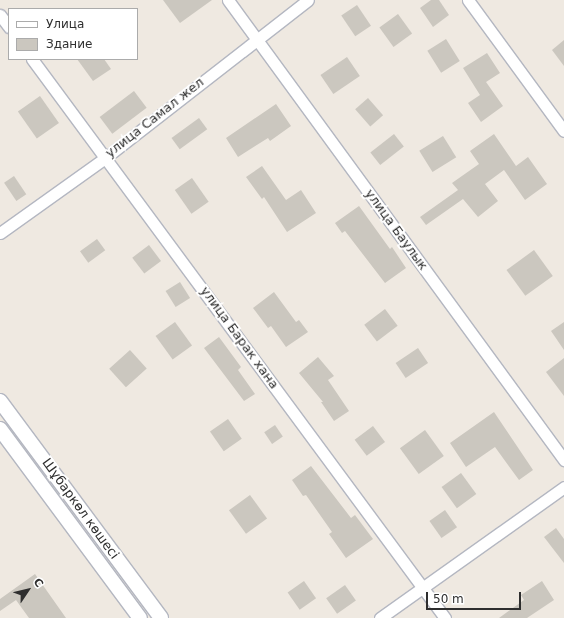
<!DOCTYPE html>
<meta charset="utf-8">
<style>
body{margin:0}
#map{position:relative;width:564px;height:618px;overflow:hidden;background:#efe9e1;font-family:"DejaVu Sans",sans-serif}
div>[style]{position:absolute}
.building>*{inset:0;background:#cbc7bf;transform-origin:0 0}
.roads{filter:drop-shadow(1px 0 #b4b7c1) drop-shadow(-1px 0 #b4b7c1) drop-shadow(0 1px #b4b7c1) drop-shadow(0 -1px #b4b7c1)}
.minor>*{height:11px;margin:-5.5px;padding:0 5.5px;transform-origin:5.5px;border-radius:5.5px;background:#fff}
.tertiary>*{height:14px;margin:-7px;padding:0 7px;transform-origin:7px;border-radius:7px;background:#fff}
span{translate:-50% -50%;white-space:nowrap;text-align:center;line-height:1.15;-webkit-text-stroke:4px #fff;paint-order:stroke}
.street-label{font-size:13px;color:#2e2e2e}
.legend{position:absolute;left:8px;top:8px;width:130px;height:52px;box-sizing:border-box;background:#fff;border:1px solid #ababab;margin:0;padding:5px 7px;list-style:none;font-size:12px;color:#2e2e2e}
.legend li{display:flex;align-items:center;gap:8px;height:20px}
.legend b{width:20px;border:1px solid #ababab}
.north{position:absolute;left:8px;top:570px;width:40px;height:40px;-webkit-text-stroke:3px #fff;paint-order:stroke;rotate:55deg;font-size:11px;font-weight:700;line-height:16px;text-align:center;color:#2e2e2e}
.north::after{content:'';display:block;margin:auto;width:14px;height:18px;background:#2e2e2e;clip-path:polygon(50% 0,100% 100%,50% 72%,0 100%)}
.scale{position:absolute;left:426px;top:592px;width:95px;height:18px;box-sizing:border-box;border:2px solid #2e2e2e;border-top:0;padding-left:5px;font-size:12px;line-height:14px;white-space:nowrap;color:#2e2e2e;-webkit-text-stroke:3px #fff;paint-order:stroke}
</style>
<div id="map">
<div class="building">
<div style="clip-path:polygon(163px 0,212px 0,180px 23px)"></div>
<div style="clip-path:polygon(431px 0,439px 0,449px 15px,433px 27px,420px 8px)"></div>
<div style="left:357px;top:5px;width:25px;height:19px;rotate:56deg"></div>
<div style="left:398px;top:14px;width:24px;height:23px;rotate:54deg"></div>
<div style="left:446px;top:39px;width:26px;height:22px;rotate:58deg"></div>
<div style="clip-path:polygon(564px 40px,564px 66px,552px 50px)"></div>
<div style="clip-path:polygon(487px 53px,500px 73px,486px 82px,503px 106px,481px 122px,468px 103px,480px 95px,463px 68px)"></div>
<div style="left:347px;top:57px;width:23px;height:32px;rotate:56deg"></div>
<div style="clip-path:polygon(77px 59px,104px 59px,111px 69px,93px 81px)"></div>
<div style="left:134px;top:91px;width:21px;height:43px;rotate:53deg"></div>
<div style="left:40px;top:96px;width:33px;height:27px;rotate:55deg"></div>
<div style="left:368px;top:98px;width:23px;height:17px;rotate:49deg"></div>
<div style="clip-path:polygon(276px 104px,291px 126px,270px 141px,268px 138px,238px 157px,226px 138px)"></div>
<div style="left:199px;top:118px;width:14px;height:34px;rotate:54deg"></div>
<div style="left:394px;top:134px;width:16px;height:30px;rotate:52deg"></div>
<div style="clip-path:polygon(494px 134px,516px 166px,528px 157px,547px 184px,525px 200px,504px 170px,485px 184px,498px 201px,478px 217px,463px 199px,426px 225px,420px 217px,458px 190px,452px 183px,479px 164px,470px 151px)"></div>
<div style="left:443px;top:136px;width:25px;height:28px;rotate:58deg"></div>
<div style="clip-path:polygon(262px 166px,286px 200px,301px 190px,316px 213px,287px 232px,264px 197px,262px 199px,246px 177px)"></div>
<div style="left:14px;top:176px;width:22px;height:12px;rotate:56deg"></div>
<div style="left:192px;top:178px;width:29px;height:21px;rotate:55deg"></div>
<div style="clip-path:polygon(359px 206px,390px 249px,392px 247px,406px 268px,385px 283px,345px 231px,342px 233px,335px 223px)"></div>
<div style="left:97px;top:239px;width:14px;height:21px;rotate:54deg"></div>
<div style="left:149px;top:245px;width:20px;height:21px;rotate:53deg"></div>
<div style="left:534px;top:250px;width:32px;height:34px;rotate:54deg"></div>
<div style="left:180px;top:282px;width:19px;height:17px;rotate:58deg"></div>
<div style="clip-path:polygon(274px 292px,296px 322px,299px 320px,308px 332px,286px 347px,271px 326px,268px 328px,253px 308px)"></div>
<div style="left:385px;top:309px;width:21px;height:26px;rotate:53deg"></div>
<div style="left:175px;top:322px;width:29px;height:24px;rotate:54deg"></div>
<div style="clip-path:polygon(564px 322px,564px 350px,551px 331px)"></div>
<div style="clip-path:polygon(219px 337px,241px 367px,238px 370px,255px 394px,244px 401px,204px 348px)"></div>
<div style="left:418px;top:348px;width:18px;height:27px;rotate:56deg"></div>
<div style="left:130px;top:350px;width:25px;height:28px;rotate:48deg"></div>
<div style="clip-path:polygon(318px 357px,334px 376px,328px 380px,349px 411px,334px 421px,321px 402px,323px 402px,299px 373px)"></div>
<div style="clip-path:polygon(564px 358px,564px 396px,546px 372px)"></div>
<div style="clip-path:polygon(494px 412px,533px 470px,519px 480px,495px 447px,466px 467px,450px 443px)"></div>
<div style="left:228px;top:419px;width:24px;height:22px;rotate:55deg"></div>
<div style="left:275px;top:425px;width:14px;height:13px;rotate:56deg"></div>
<div style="left:373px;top:426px;width:20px;height:23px;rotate:53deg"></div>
<div style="left:425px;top:430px;width:32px;height:31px;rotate:54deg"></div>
<div style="clip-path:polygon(311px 466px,351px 518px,355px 515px,373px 539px,346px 558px,329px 534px,332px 532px,306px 495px,303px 496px,292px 480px)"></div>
<div style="left:461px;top:473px;width:26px;height:24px;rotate:54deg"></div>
<div style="left:250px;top:495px;width:29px;height:26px;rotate:54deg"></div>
<div style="left:445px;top:510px;width:21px;height:19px;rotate:55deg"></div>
<div style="clip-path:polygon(556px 528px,564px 539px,564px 563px,544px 537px)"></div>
<div style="clip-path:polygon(35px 574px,66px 618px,29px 618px,16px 600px,0 611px,0 599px)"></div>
<div style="left:304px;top:581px;width:21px;height:20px;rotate:55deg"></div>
<div style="clip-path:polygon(542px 581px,554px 600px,527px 618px,499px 618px,524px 600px,521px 595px)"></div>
<div style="left:345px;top:585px;width:19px;height:23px;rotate:55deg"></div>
</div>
<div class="roads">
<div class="minor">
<div style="left:228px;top:0;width:570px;rotate:53.85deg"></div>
<div style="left:468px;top:0;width:162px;rotate:53.8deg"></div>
<div style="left:0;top:15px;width:15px;rotate:53deg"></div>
<div style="left:32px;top:59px;width:695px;rotate:53.54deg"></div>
<div style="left:0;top:233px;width:129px;rotate:-35.5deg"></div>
<div style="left:105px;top:158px;width:257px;rotate:-37.9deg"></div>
<div style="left:380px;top:618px;width:226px;rotate:-35.4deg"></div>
</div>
<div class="tertiary">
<div style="left:0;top:401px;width:270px;rotate:53.4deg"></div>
<div style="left:0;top:429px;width:235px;rotate:53.5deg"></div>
</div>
</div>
<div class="street-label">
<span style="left:155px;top:118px;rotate:-38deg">улица Самал жел</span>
<span style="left:396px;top:230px;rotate:54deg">улица Баулык</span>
<span style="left:239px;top:338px;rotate:54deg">улица Барак хана</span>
<span style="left:80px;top:509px;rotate:54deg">Шұбаркөл көшесі</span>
</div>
<ul class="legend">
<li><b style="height:5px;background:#fff"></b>Улица</li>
<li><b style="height:11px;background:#cbc7bf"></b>Здание</li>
</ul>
<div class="north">С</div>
<div class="scale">50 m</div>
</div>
